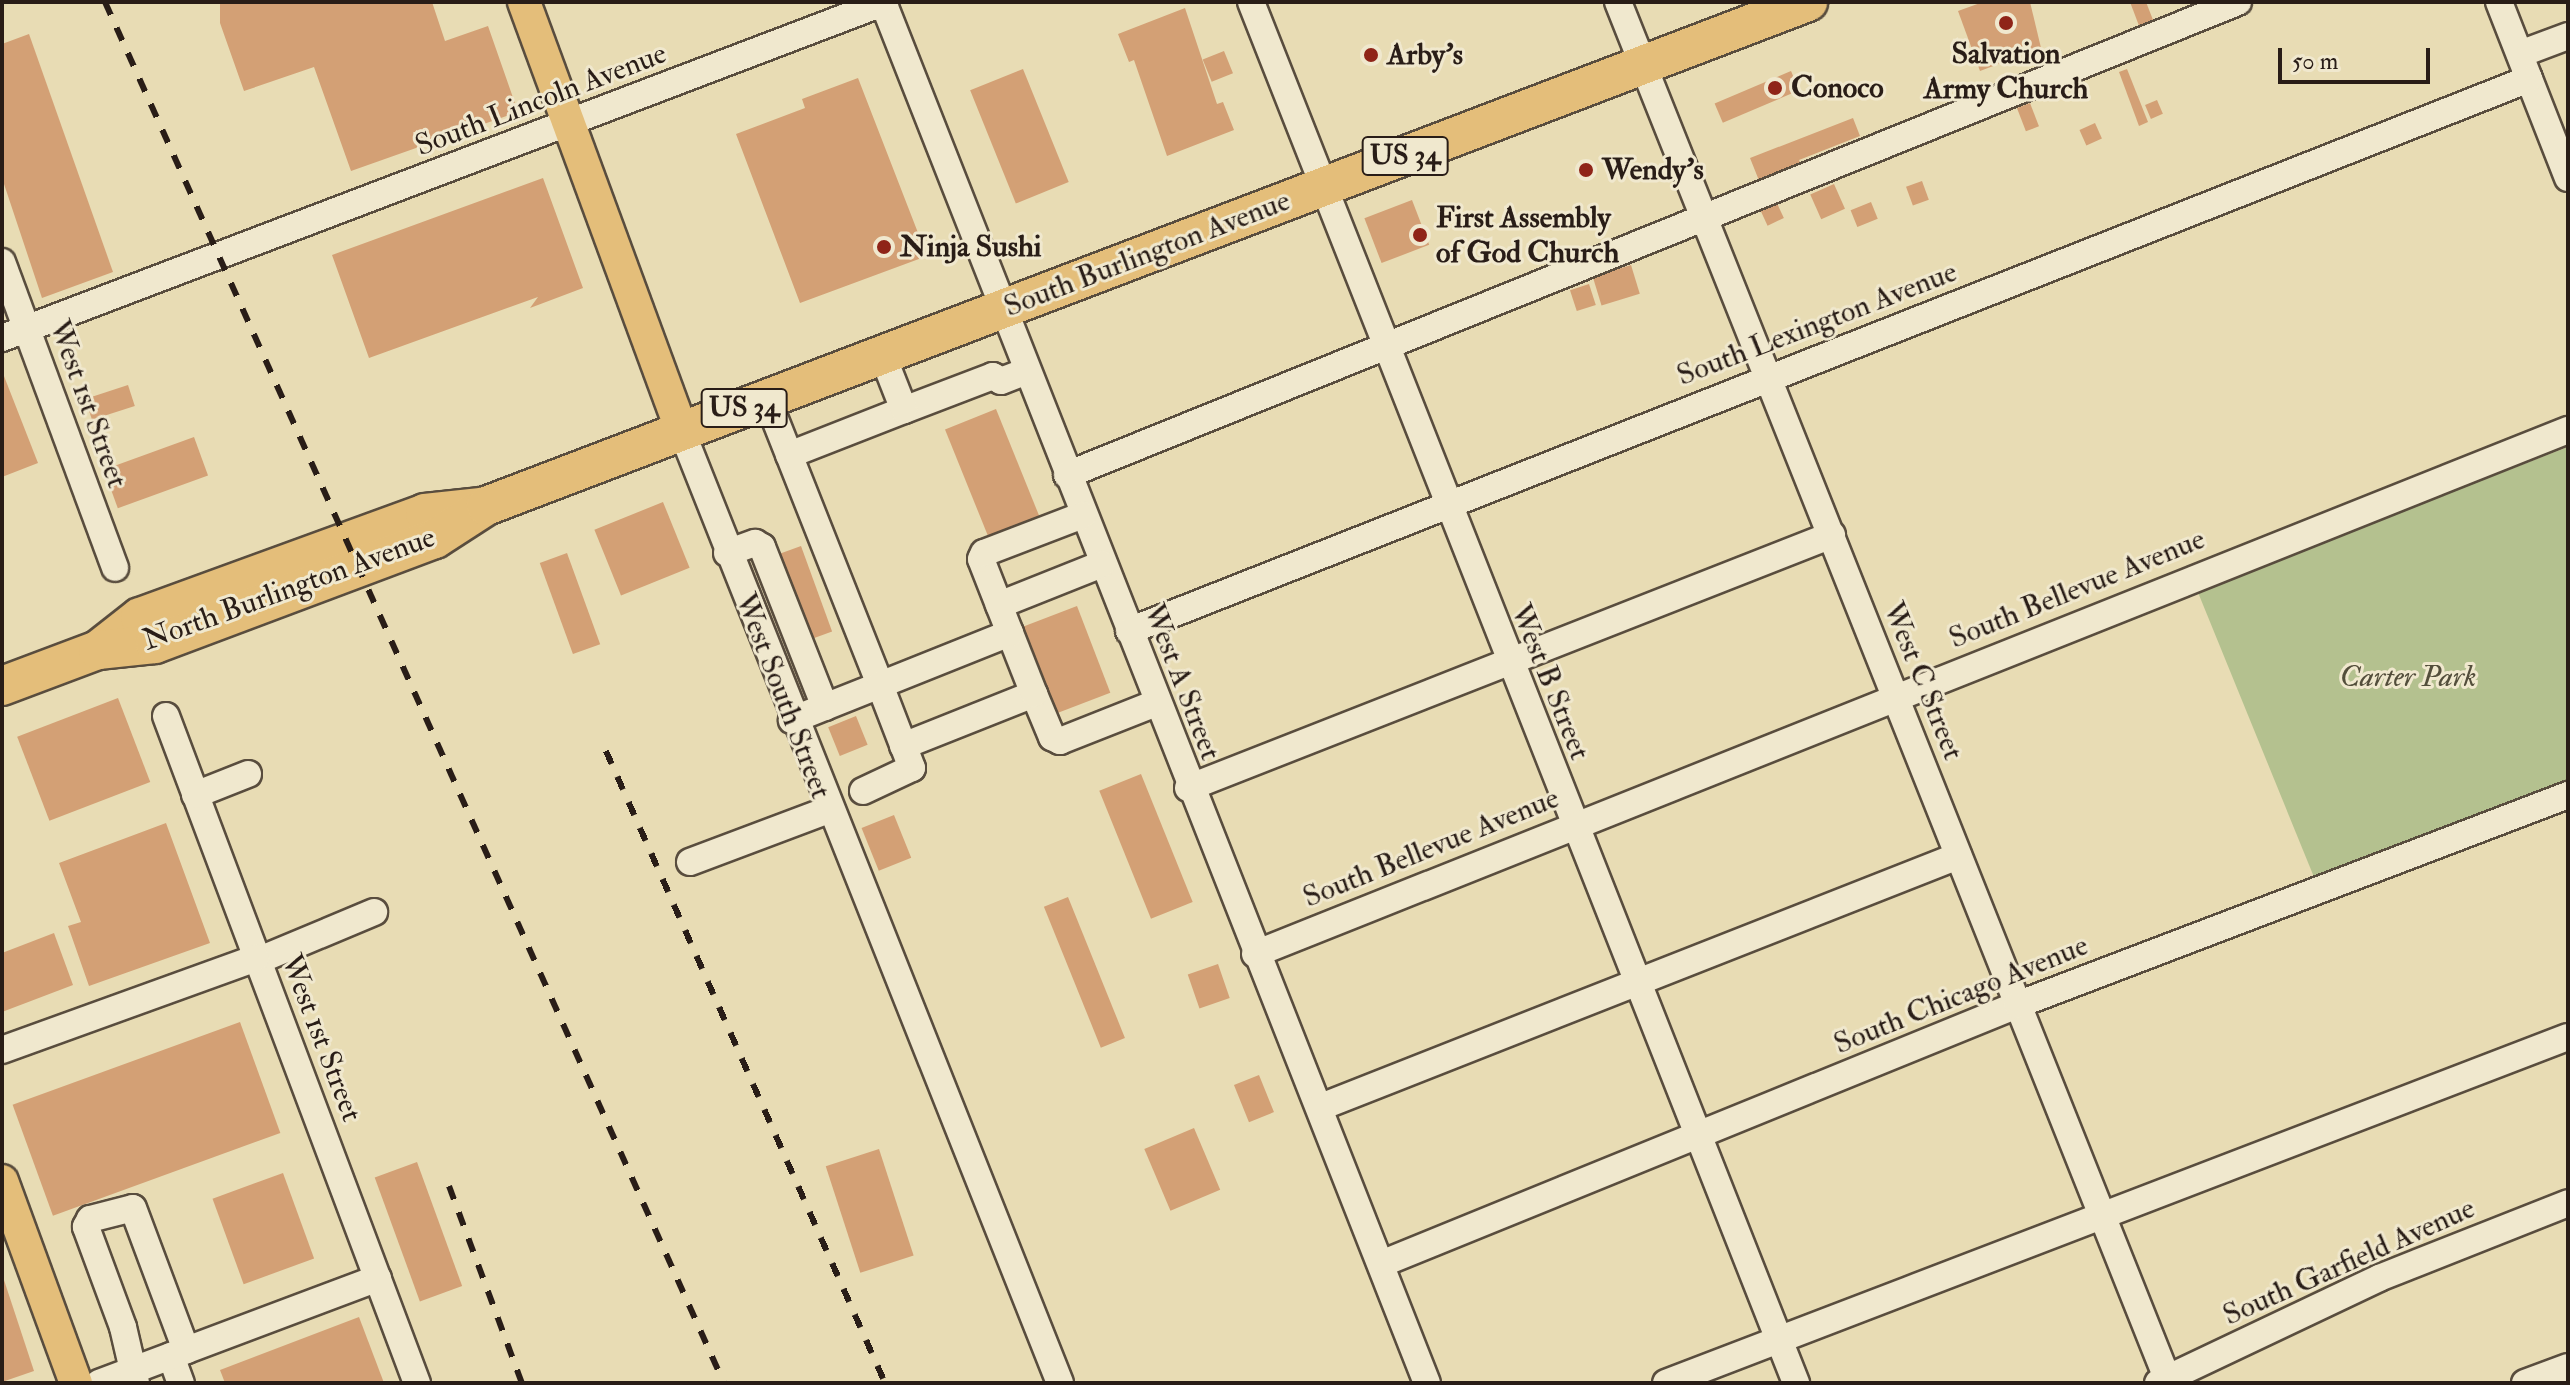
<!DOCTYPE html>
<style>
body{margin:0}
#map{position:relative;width:2570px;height:1385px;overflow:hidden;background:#e8dcb4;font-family:"IM FELL Double Pica",serif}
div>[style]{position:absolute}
.green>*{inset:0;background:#b4c18f}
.building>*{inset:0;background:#d3a075;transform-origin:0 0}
.roads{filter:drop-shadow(2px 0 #594d3e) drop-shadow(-2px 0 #594d3e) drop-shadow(0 2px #594d3e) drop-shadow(0 -2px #594d3e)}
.minor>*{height:26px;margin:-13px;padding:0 13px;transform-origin:13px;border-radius:13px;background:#f0e8ce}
.major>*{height:32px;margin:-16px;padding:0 16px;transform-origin:16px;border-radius:16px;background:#e4be7a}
.highway>*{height:38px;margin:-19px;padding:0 19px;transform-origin:19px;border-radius:19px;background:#e4be7a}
.rail>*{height:6px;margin-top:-3px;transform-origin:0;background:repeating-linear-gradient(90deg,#291d17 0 14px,transparent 0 28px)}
.dots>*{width:22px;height:22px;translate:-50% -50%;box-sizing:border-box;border:4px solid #f0e8ce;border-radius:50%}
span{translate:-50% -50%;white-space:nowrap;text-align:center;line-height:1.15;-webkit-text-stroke:6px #f0e8ce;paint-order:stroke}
.shield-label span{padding:2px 6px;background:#f0e8ce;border:2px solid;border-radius:6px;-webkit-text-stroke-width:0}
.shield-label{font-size:28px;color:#291d17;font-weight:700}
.poi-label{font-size:30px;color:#291d17;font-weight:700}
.left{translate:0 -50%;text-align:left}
.street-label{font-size:30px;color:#291d17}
.park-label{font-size:30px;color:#534e3b;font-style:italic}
.frame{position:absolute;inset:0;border:4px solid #291d17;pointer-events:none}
.scale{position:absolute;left:2278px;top:48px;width:152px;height:36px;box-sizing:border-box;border:4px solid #291d17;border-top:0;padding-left:10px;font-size:24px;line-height:28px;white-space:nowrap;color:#291d17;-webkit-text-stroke:6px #f0e8ce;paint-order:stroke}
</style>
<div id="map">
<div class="green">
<div style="clip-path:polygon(2568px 447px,2568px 782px,2316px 882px,2197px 590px)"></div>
</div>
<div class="building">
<div style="clip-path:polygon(220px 2px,432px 2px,445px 41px,488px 26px,518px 112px,351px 171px,314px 67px,244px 91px,220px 23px)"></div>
<div style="clip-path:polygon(1983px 2px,2030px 2px,2041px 48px,1980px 71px,1958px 11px)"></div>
<div style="clip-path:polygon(2130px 2px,2146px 2px,2155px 25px,2141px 31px)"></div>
<div style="clip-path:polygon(1185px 8px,1217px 104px,1223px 102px,1234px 130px,1167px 156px,1134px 60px,1129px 62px,1118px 34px)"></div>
<div style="clip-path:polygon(29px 34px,113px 272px,42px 298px,2px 178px,2px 44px)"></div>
<div style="left:1224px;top:51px;width:24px;height:23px;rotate:68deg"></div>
<div style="left:1023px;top:69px;width:122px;height:57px;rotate:68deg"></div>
<div style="clip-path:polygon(2127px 69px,2148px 122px,2139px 126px,2119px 72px)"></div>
<div style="left:1791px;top:71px;width:21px;height:83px;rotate:67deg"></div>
<div style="clip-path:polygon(858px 78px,927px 256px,800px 303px,736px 134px,805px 108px,802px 99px)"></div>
<div style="left:2157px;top:100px;width:15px;height:13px;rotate:67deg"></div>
<div style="left:2030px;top:103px;width:25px;height:14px;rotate:69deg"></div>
<div style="clip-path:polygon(1853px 118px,1860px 136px,1799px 160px,1804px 171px,1762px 188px,1750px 158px)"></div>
<div style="left:2095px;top:123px;width:17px;height:17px;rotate:66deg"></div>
<div style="clip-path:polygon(543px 178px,583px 288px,530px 308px,538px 297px,369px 358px,332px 255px)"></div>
<div style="left:1922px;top:181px;width:20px;height:17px;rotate:70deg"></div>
<div style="left:1834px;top:184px;width:27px;height:26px;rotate:66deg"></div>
<div style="left:1775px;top:199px;width:21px;height:18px;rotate:65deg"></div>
<div style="left:1412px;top:200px;width:48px;height:51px;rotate:69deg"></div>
<div style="left:1871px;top:202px;width:18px;height:22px;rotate:68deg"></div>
<div style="left:1631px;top:265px;width:30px;height:40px;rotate:73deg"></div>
<div style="left:1589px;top:284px;width:22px;height:20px;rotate:72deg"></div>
<div style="clip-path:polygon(2px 371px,38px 463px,2px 477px)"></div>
<div style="left:128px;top:385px;width:22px;height:45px;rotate:72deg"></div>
<div style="left:996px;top:409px;width:117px;height:55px;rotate:68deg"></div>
<div style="left:194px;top:437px;width:41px;height:96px;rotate:70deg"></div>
<div style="left:663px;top:502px;width:71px;height:74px;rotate:68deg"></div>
<div style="left:801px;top:546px;width:91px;height:30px;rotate:70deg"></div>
<div style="left:567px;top:553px;width:97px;height:29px;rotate:70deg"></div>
<div style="left:1077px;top:606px;width:93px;height:58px;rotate:69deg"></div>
<div style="left:118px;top:698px;width:90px;height:108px;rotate:69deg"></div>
<div style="left:856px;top:716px;width:31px;height:30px;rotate:68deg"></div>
<div style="left:1141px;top:774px;width:138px;height:45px;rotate:68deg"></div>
<div style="left:894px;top:815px;width:46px;height:35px;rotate:68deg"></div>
<div style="clip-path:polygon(166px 823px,210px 943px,89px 986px,68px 926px,81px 922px,59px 863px)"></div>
<div style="left:1068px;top:897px;width:152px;height:26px;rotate:68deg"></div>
<div style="clip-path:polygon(54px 933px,73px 985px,2px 1012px,2px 953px)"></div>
<div style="left:1218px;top:964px;width:36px;height:32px;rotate:71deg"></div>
<div style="left:240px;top:1022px;width:118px;height:242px;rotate:70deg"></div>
<div style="left:1259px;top:1075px;width:40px;height:27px;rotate:68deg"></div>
<div style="left:1194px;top:1128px;width:67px;height:54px;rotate:67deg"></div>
<div style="left:879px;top:1149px;width:112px;height:56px;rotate:72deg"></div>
<div style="left:417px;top:1162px;width:132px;height:45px;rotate:70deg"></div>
<div style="left:283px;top:1173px;width:91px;height:75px;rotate:70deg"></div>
<div style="clip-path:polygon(3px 1277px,34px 1371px,2px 1382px,2px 1278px)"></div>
<div style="clip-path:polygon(359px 1317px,384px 1383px,225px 1383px,220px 1370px)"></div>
</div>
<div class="roads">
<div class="minor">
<div style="left:883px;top:2px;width:1484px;rotate:68.5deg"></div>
<div style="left:1251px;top:2px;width:1485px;rotate:68.46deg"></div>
<div style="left:1618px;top:2px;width:1487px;rotate:68.25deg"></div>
<div style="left:2499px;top:2px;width:189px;rotate:68.6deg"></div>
<div style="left:2520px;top:54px;width:51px;rotate:-20.6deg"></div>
<div style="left:2px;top:262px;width:326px;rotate:69.7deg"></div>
<div style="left:2px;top:338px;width:945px;rotate:-20.83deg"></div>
<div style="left:767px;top:399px;width:308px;rotate:68.4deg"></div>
<div style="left:880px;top:685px;width:95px;rotate:158.3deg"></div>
<div style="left:904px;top:410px;width:95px;rotate:-20.9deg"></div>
<div style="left:993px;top:376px;width:9px;rotate:32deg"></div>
<div style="left:1001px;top:381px;width:28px;rotate:-21deg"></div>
<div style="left:682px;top:432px;width:1023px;rotate:68.32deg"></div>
<div style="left:789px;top:455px;width:123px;rotate:-21.4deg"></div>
<div style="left:904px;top:410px;width:60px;rotate:-111.4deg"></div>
<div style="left:1067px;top:475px;width:1263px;rotate:-22deg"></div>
<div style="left:727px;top:553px;width:30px;rotate:-20deg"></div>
<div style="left:755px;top:543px;width:8px;rotate:30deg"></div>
<div style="left:762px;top:547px;width:172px;rotate:68.5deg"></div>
<div style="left:999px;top:605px;width:111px;rotate:-21.7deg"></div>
<div style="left:1129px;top:631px;width:1505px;rotate:-21.52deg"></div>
<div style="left:1034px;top:694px;width:47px;rotate:67.3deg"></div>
<div style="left:1052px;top:737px;width:9px;rotate:27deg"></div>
<div style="left:1060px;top:741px;width:103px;rotate:-21.6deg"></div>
<div style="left:166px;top:716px;width:713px;rotate:69.38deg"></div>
<div style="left:903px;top:746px;width:141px;rotate:-21.7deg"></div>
<div style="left:1034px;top:694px;width:66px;rotate:-111.5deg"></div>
<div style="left:1188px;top:788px;width:692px;rotate:-21.45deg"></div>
<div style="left:863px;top:791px;width:54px;rotate:-25.1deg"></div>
<div style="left:912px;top:768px;width:89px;rotate:-111.1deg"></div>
<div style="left:880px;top:685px;width:140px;rotate:-21.8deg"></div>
<div style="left:1010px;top:633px;width:79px;rotate:-111.4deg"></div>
<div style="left:981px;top:559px;width:7px;rotate:-63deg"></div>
<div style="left:984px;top:553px;width:106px;rotate:-21deg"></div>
<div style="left:195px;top:795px;width:57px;rotate:-21.6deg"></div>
<div style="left:690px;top:862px;width:147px;rotate:-20.6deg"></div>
<div style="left:1255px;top:954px;width:1414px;rotate:-21.76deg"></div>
<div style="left:257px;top:961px;width:127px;rotate:-22.7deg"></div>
<div style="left:2px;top:1050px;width:270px;rotate:-19.9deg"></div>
<div style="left:1321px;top:1107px;width:685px;rotate:-21.51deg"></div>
<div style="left:1381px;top:1264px;width:687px;rotate:-22.16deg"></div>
<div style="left:2017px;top:1005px;width:590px;rotate:-20.86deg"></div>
<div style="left:171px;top:1356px;width:29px;rotate:70deg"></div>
<div style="left:99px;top:1383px;width:298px;rotate:-20.6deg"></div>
<div style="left:136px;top:1383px;width:57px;rotate:-103.1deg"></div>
<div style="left:123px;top:1327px;width:107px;rotate:-110.3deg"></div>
<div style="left:86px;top:1227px;width:9px;rotate:-63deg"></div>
<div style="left:90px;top:1219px;width:44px;rotate:-14.3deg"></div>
<div style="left:133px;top:1208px;width:152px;rotate:69.5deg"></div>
<div style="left:1666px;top:1383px;width:966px;rotate:-20.99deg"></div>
<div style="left:2158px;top:1383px;width:245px;rotate:-25.4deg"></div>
<div style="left:2379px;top:1278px;width:203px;rotate:-21.6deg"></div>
<div style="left:2525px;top:1383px;width:46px;rotate:-20.4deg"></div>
</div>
<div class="major">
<div style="left:524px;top:2px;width:458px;rotate:69.8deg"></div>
<div style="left:2px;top:1181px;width:215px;rotate:69.9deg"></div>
</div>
<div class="highway">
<div style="left:98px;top:650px;width:53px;rotate:-38.2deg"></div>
<div style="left:140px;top:617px;width:303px;rotate:-20deg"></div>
<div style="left:425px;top:513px;width:54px;rotate:-6.3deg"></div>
<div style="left:2px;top:686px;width:103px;rotate:-20.6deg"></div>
<div style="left:98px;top:650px;width:57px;rotate:-6deg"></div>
<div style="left:155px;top:644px;width:299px;rotate:-20.6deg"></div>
<div style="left:435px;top:539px;width:61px;rotate:-32.9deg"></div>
<div style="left:486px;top:506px;width:1415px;rotate:-20.87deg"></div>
</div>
</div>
<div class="rail">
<div style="left:105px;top:2px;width:1513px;rotate:65.86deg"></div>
<div style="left:606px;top:751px;width:691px;rotate:66.18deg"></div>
<div style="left:449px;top:1186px;width:210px;rotate:69.7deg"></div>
</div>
<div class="dots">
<div style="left:2006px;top:23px;background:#8f2418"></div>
<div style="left:1371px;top:55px;background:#8f2418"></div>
<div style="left:1775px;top:88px;background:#8f2418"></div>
<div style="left:1586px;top:170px;background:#8f2418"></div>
<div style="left:1420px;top:235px;background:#8f2418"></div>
<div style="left:884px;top:247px;background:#8f2418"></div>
</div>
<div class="shield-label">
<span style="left:1405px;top:156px">US 34</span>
<span style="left:744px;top:408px">US 34</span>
</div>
<div class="poi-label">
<span style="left:2006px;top:71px">Salvation<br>Army Church</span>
<span class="left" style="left:1387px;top:55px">Arby's</span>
<span class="left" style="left:1791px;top:88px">Conoco</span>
<span class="left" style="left:1602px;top:170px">Wendy's</span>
<span class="left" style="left:1436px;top:235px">First Assembly<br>of God Church</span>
<span class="left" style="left:900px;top:247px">Ninja Sushi</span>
</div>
<div class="street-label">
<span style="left:541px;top:100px;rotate:-21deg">South Lincoln Avenue</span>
<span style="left:1147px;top:254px;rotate:-21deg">South Burlington Avenue</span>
<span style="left:1817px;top:324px;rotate:-21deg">South Lexington Avenue</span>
<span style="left:88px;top:404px;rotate:70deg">West 1st Street</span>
<span style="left:289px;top:589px;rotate:-20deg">North Burlington Avenue</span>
<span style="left:2077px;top:589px;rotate:-22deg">South Bellevue Avenue</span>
<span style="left:1923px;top:681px;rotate:68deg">West C Street</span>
<span style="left:1182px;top:682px;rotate:69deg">West A Street</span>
<span style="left:1550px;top:682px;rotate:68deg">West B Street</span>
<span style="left:783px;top:696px;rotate:69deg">West South Street</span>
<span style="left:1431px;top:848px;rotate:-22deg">South Bellevue Avenue</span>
<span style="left:1961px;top:995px;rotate:-22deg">South Chicago Avenue</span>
<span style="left:321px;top:1038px;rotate:69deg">West 1st Street</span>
<span style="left:2349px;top:1262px;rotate:-24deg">South Garfield Avenue</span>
</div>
<div class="park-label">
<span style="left:2408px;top:677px">Carter Park</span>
</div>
<div class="frame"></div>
<div class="scale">50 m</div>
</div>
